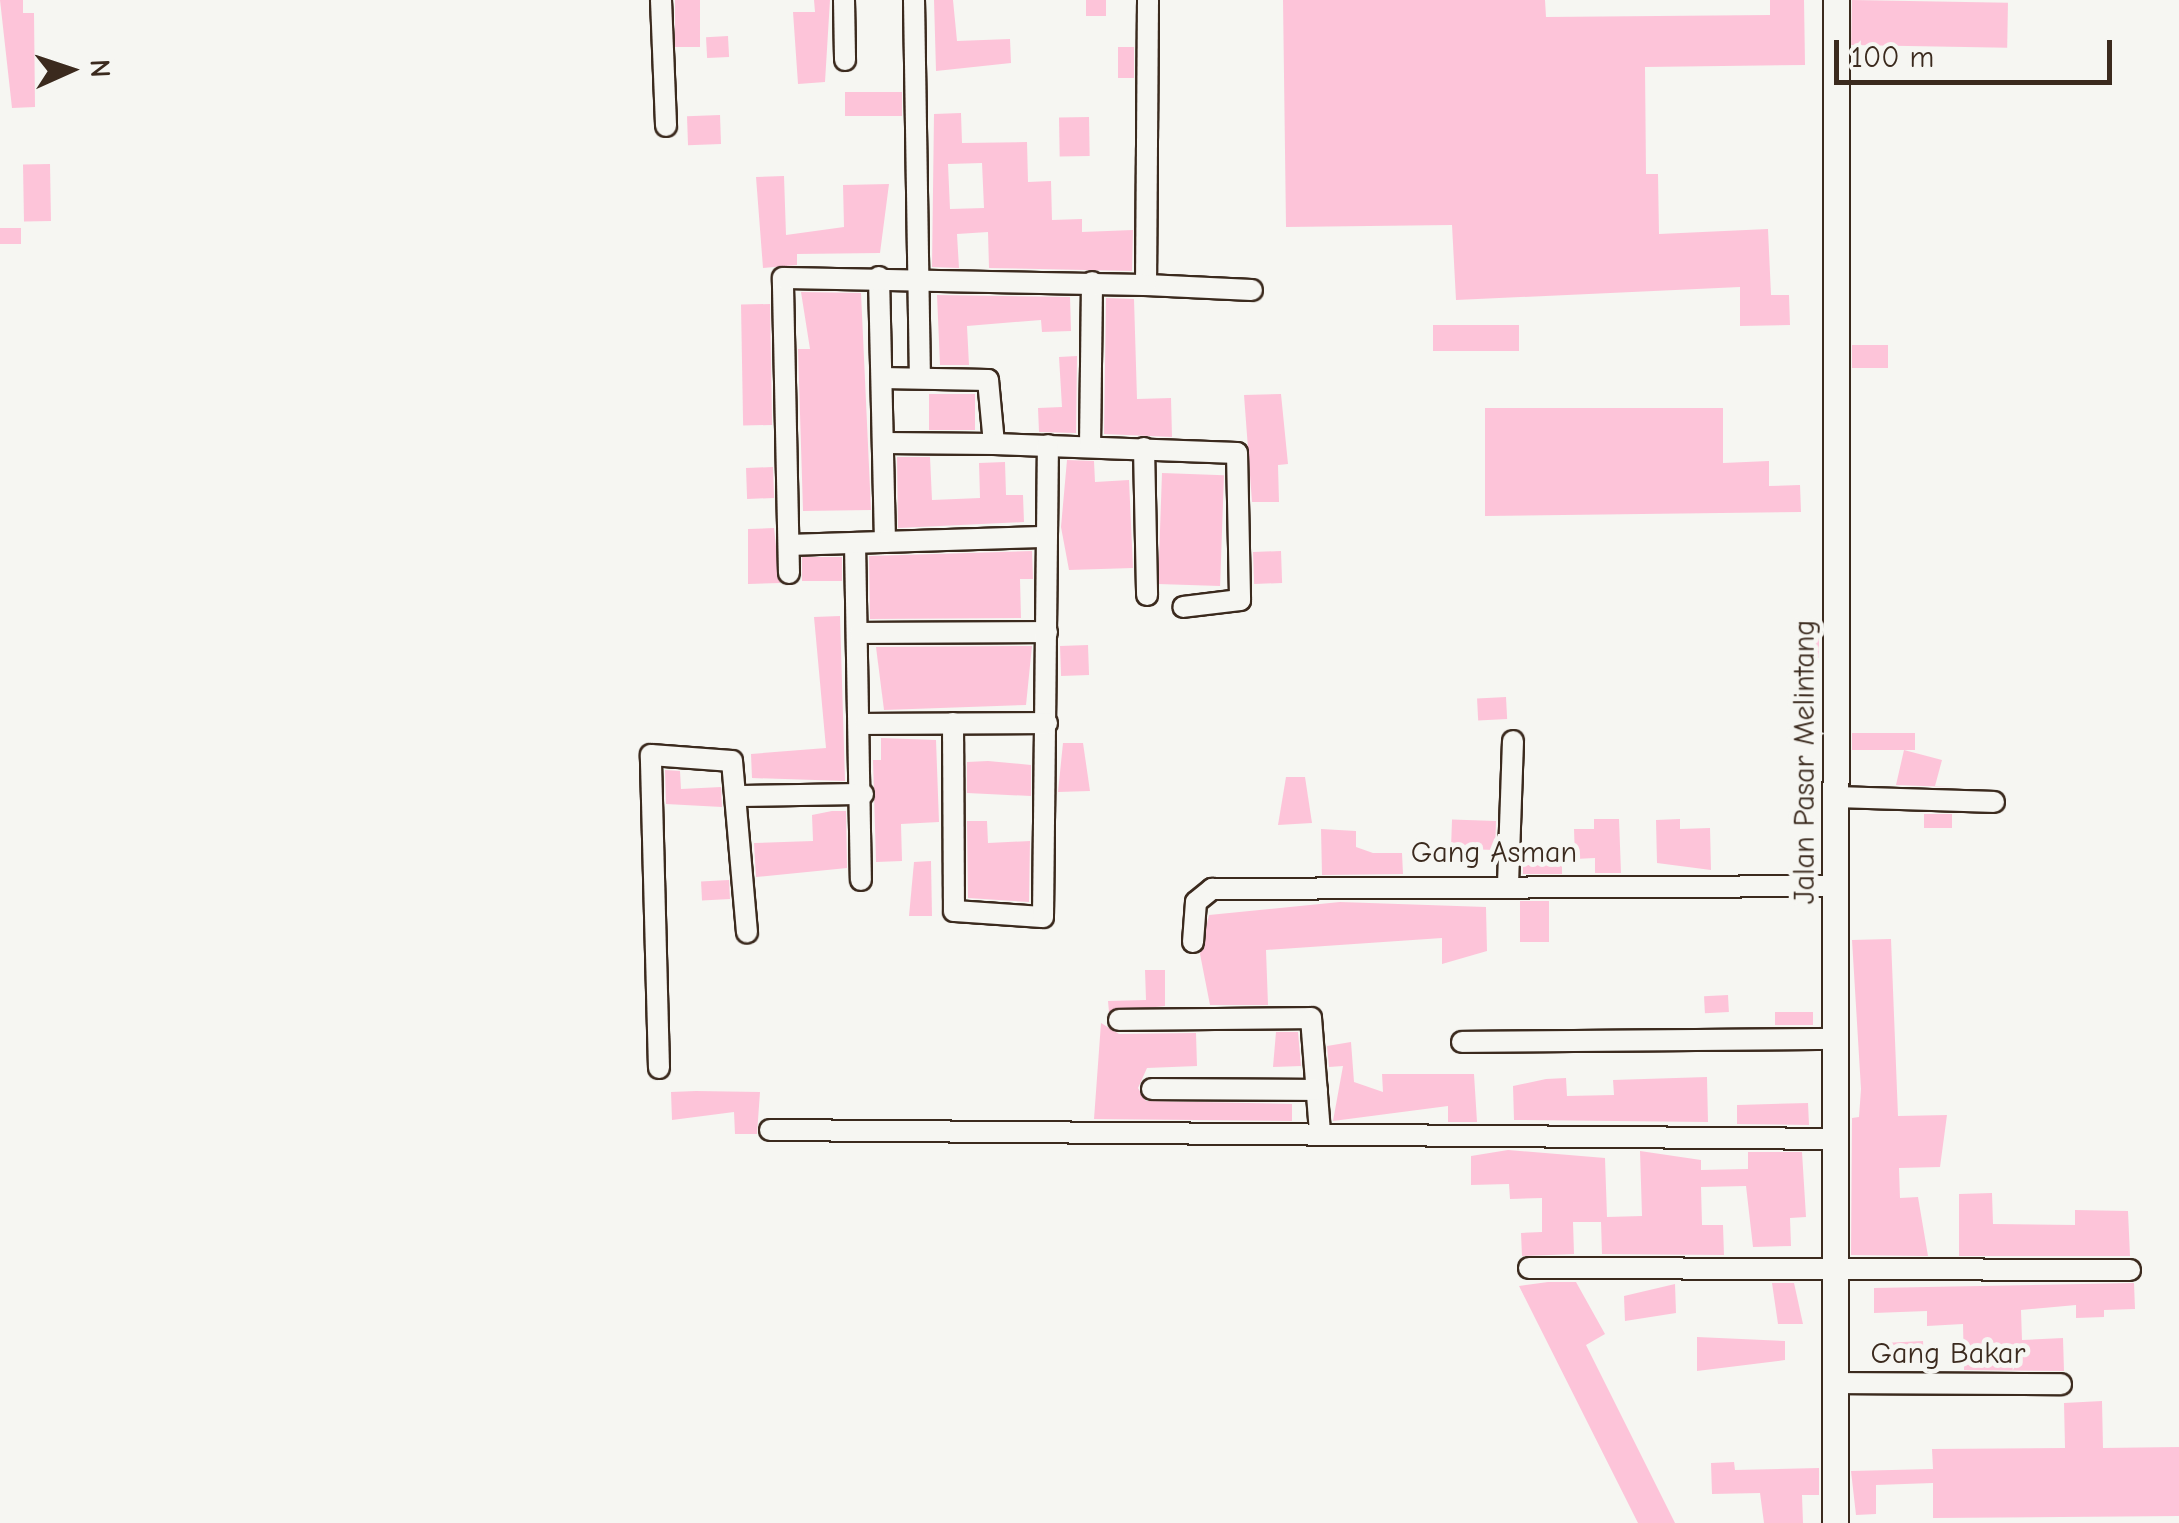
<!DOCTYPE html>
<style>
body{margin:0}
#map{position:relative;width:2179px;height:1523px;overflow:hidden;background:#f6f6f2;font-family:"Comic Neue",sans-serif}
div>[style]{position:absolute}
.building>*{inset:0;background:#fdc4d9;transform-origin:0 0}
.roads{filter:drop-shadow(2px 0 #3b2a1e) drop-shadow(-2px 0 #3b2a1e) drop-shadow(0 2px #3b2a1e) drop-shadow(0 -2px #3b2a1e)}
.minor>*{height:20px;margin:-10px;padding:0 10px;transform-origin:10px;border-radius:10px;background:#f6f6f2}
.tertiary>*{height:25px;margin:-12.5px;padding:0 12.5px;transform-origin:12.5px;border-radius:12.5px;background:#f6f6f2}
span{translate:-50% -50%;white-space:nowrap;text-align:center;line-height:1.15;-webkit-text-stroke:10px #f6f6f2;paint-order:stroke}
.street-label{font-size:30px;color:#3b2a1e}
.north{position:absolute;left:20px;top:20px;width:100px;height:100px;-webkit-text-stroke:8px #f6f6f2;paint-order:stroke;rotate:87deg;font-size:28px;font-weight:700;line-height:40px;text-align:center;color:#3b2a1e}
.north::after{content:'';display:block;margin:auto;width:35px;height:45px;background:#3b2a1e;clip-path:polygon(50% 0,100% 100%,50% 72%,0 100%)}
.scale{position:absolute;left:1834px;top:40px;width:278px;height:45px;box-sizing:border-box;border:5px solid #3b2a1e;border-top:0;padding-left:12px;font-size:30px;line-height:35px;white-space:nowrap;color:#3b2a1e;-webkit-text-stroke:8px #f6f6f2;paint-order:stroke}
</style>
<div id="map">
<div class="building">
<div style="clip-path:polygon(0 0,23px 0,23px 13px,34px 13px,35px 107px,12px 108px)"></div>
<div style="left:675px;top:0;width:25px;height:47px"></div>
<div style="clip-path:polygon(814px 0,830px 0,825px 82px,798px 84px,793px 12px,815px 12px)"></div>
<div style="clip-path:polygon(934px 0,953px 0,957px 41px,1010px 39px,1011px 63px,936px 71px)"></div>
<div style="left:1086px;top:0;width:20px;height:16px"></div>
<div style="clip-path:polygon(1283px 0,1545px 0,1546px 17px,1770px 15px,1770px 0,1804px 0,1805px 65px,1645px 67px,1646px 174px,1658px 174px,1659px 234px,1768px 229px,1771px 295px,1789px 295px,1790px 325px,1740px 326px,1740px 287px,1456px 300px,1452px 225px,1286px 227px)"></div>
<div style="left:1852px;top:0;width:156px;height:45px;rotate:1deg"></div>
<div style="left:728px;top:36px;width:21px;height:22px;rotate:87deg"></div>
<div style="left:1134px;top:47px;width:31px;height:16px;rotate:90deg"></div>
<div style="left:902px;top:92px;width:24px;height:57px;rotate:90deg"></div>
<div style="clip-path:polygon(evenodd,961px 113px,962px 143px,1027px 142px,1028px 182px,1051px 181px,1052px 220px,1082px 219px,1082px 232px,1133px 230px,1132px 271px,989px 268px,988px 232px,957px 234px,959px 268px,932px 267px,934px 114px,961px 113px,982px 163px,984px 208px,950px 209px,948px 164px,982px 163px)"></div>
<div style="left:720px;top:115px;width:29px;height:33px;rotate:88deg"></div>
<div style="left:1089px;top:117px;width:39px;height:30px;rotate:89deg"></div>
<div style="left:50px;top:164px;width:57px;height:27px;rotate:89deg"></div>
<div style="clip-path:polygon(784px 176px,786px 235px,844px 227px,843px 185px,889px 184px,880px 253px,797px 254px,797px 265px,763px 268px,756px 177px)"></div>
<div style="left:21px;top:228px;width:16px;height:21px;rotate:90deg"></div>
<div style="clip-path:polygon(801px 292px,861px 293px,871px 510px,803px 511px,798px 349px,810px 349px)"></div>
<div style="clip-path:polygon(937px 295px,1070px 297px,1071px 331px,1042px 332px,1041px 320px,967px 326px,969px 365px,940px 365px)"></div>
<div style="clip-path:polygon(1106px 298px,1134px 299px,1137px 399px,1171px 398px,1172px 437px,1104px 434px)"></div>
<div style="left:770px;top:304px;width:121px;height:29px;rotate:89deg"></div>
<div style="left:1519px;top:325px;width:26px;height:86px;rotate:90deg"></div>
<div style="left:1852px;top:345px;width:36px;height:23px"></div>
<div style="clip-path:polygon(1077px 356px,1076px 433px,1039px 432px,1038px 408px,1062px 407px,1059px 357px)"></div>
<div style="left:929px;top:394px;width:46px;height:36px"></div>
<div style="clip-path:polygon(1281px 394px,1288px 464px,1278px 465px,1279px 502px,1252px 502px,1244px 395px)"></div>
<div style="clip-path:polygon(1485px 408px,1723px 408px,1723px 463px,1769px 461px,1769px 486px,1800px 485px,1801px 512px,1485px 516px)"></div>
<div style="clip-path:polygon(897px 457px,930px 457px,932px 500px,980px 498px,979px 463px,1005px 462px,1006px 495px,1023px 495px,1024px 522px,898px 528px)"></div>
<div style="clip-path:polygon(1067px 460px,1094px 461px,1095px 482px,1129px 480px,1133px 568px,1069px 570px,1061px 527px)"></div>
<div style="left:773px;top:467px;width:31px;height:27px;rotate:88deg"></div>
<div style="left:1162px;top:473px;width:62px;height:111px;rotate:2deg"></div>
<div style="clip-path:polygon(774px 528px,780px 583px,748px 584px,748px 529px)"></div>
<div style="clip-path:polygon(1032px 551px,1033px 579px,1020px 579px,1021px 618px,870px 619px,869px 556px)"></div>
<div style="left:1281px;top:551px;width:32px;height:28px;rotate:88deg"></div>
<div style="left:842px;top:557px;width:24px;height:40px;rotate:90deg"></div>
<div style="clip-path:polygon(840px 616px,845px 781px,752px 778px,751px 754px,826px 748px,814px 617px)"></div>
<div style="left:1803px;top:631px;width:16px;height:27px"></div>
<div style="left:1088px;top:645px;width:30px;height:28px;rotate:88deg"></div>
<div style="clip-path:polygon(1032px 646px,1026px 705px,884px 710px,876px 647px)"></div>
<div style="left:1506px;top:697px;width:22px;height:29px;rotate:87deg"></div>
<div style="left:1915px;top:733px;width:17px;height:63px;rotate:90deg"></div>
<div style="clip-path:polygon(881px 738px,936px 740px,939px 822px,901px 824px,902px 861px,876px 862px,873px 760px,881px 760px)"></div>
<div style="clip-path:polygon(1063px 743px,1083px 743px,1090px 791px,1058px 792px)"></div>
<div style="clip-path:polygon(1904px 750px,1942px 760px,1935px 786px,1951px 787px,1896px 785px)"></div>
<div style="clip-path:polygon(988px 761px,1031px 765px,1031px 796px,967px 793px,967px 762px)"></div>
<div style="clip-path:polygon(665px 770px,680px 771px,681px 789px,721px 787px,722px 807px,666px 804px)"></div>
<div style="clip-path:polygon(1286px 777px,1305px 777px,1312px 823px,1278px 825px)"></div>
<div style="clip-path:polygon(832px 811px,846px 811px,847px 868px,756px 877px,754px 843px,813px 841px,812px 815px)"></div>
<div style="left:1924px;top:814px;width:28px;height:14px"></div>
<div style="clip-path:polygon(1594px 819px,1619px 819px,1621px 873px,1595px 873px,1595px 858px,1575px 859px,1574px 829px,1594px 829px)"></div>
<div style="clip-path:polygon(1680px 819px,1680px 829px,1710px 828px,1711px 870px,1657px 863px,1656px 820px)"></div>
<div style="clip-path:polygon(967px 821px,987px 821px,988px 843px,1030px 841px,1029px 902px,968px 898px)"></div>
<div style="left:1496px;top:821px;width:29px;height:44px;rotate:92deg"></div>
<div style="clip-path:polygon(1321px 829px,1356px 831px,1356px 847px,1373px 853px,1402px 853px,1403px 874px,1322px 875px)"></div>
<div style="left:1562px;top:853px;width:21px;height:39px;rotate:90deg"></div>
<div style="clip-path:polygon(931px 861px,932px 916px,909px 916px,914px 862px)"></div>
<div style="left:729px;top:880px;width:19px;height:28px;rotate:87deg"></div>
<div style="left:1520px;top:901px;width:29px;height:41px"></div>
<div style="clip-path:polygon(1340px 902px,1486px 907px,1487px 951px,1442px 964px,1442px 938px,1266px 950px,1268px 1005px,1210px 1005px,1200px 954px,1209px 915px)"></div>
<div style="clip-path:polygon(1891px 939px,1898px 1116px,1947px 1115px,1940px 1167px,1899px 1168px,1900px 1198px,1918px 1197px,1928px 1256px,1851px 1255px,1852px 1118px,1859px 1117px,1861px 1089px,1852px 940px)"></div>
<div style="clip-path:polygon(1145px 970px,1165px 970px,1165px 1006px,1109px 1012px,1108px 1001px,1146px 1000px)"></div>
<div style="left:1728px;top:995px;width:17px;height:24px;rotate:87deg"></div>
<div style="left:1813px;top:1012px;width:13px;height:38px;rotate:90deg"></div>
<div style="clip-path:polygon(1101px 1023px,1119px 1034px,1196px 1033px,1197px 1066px,1147px 1068px,1138px 1088px,1146px 1101px,1292px 1104px,1292px 1121px,1094px 1119px)"></div>
<div style="clip-path:polygon(1276px 1032px,1298px 1032px,1301px 1066px,1273px 1067px)"></div>
<div style="clip-path:polygon(1351px 1042px,1354px 1082px,1383px 1092px,1382px 1074px,1474px 1074px,1477px 1122px,1448px 1122px,1448px 1106px,1333px 1121px,1343px 1066px,1329px 1067px,1327px 1046px)"></div>
<div style="clip-path:polygon(1707px 1077px,1708px 1122px,1514px 1120px,1513px 1086px,1546px 1079px,1566px 1078px,1567px 1096px,1614px 1095px,1613px 1080px)"></div>
<div style="clip-path:polygon(696px 1091px,760px 1092px,757px 1134px,735px 1134px,734px 1112px,672px 1120px,671px 1092px)"></div>
<div style="clip-path:polygon(1808px 1103px,1809px 1125px,1737px 1124px,1737px 1105px)"></div>
<div style="clip-path:polygon(1508px 1150px,1605px 1158px,1607px 1217px,1642px 1216px,1640px 1151px,1701px 1160px,1701px 1170px,1748px 1169px,1748px 1152px,1802px 1152px,1806px 1217px,1790px 1218px,1791px 1246px,1753px 1247px,1746px 1186px,1701px 1187px,1702px 1225px,1723px 1225px,1724px 1255px,1602px 1254px,1601px 1222px,1573px 1222px,1574px 1254px,1522px 1256px,1521px 1233px,1542px 1232px,1542px 1198px,1510px 1199px,1509px 1184px,1471px 1185px,1471px 1156px)"></div>
<div style="clip-path:polygon(1992px 1193px,1993px 1224px,2075px 1225px,2075px 1210px,2128px 1211px,2130px 1256px,1959px 1256px,1959px 1194px)"></div>
<div style="clip-path:polygon(1548px 1282px,1576px 1282px,1605px 1334px,1586px 1345px,1675px 1523px,1638px 1523px,1519px 1286px)"></div>
<div style="clip-path:polygon(1772px 1283px,1794px 1283px,1803px 1324px,1778px 1324px)"></div>
<div style="clip-path:polygon(2134px 1283px,2135px 1309px,2104px 1310px,2104px 1317px,2076px 1318px,2076px 1305px,2021px 1310px,2022px 1340px,2063px 1338px,2064px 1371px,1964px 1370px,1963px 1324px,1927px 1326px,1927px 1311px,1874px 1313px,1874px 1288px)"></div>
<div style="clip-path:polygon(1675px 1284px,1676px 1313px,1625px 1321px,1624px 1296px)"></div>
<div style="clip-path:polygon(1697px 1337px,1785px 1341px,1785px 1360px,1697px 1371px)"></div>
<div style="left:1923px;top:1341px;width:21px;height:49px;rotate:87deg"></div>
<div style="clip-path:polygon(2102px 1401px,2103px 1448px,2179px 1447px,2179px 1516px,1933px 1518px,1933px 1483px,1876px 1485px,1876px 1514px,1856px 1515px,1851px 1471px,1933px 1469px,1932px 1449px,2065px 1448px,2064px 1403px)"></div>
<div style="clip-path:polygon(1734px 1462px,1735px 1470px,1819px 1468px,1819px 1495px,1802px 1495px,1803px 1523px,1764px 1523px,1760px 1493px,1712px 1494px,1711px 1463px)"></div>
</div>
<div class="roads">
<div class="minor">
<div style="left:661px;top:0;width:126px;rotate:87.7deg"></div>
<div style="left:844px;top:0;width:60px;rotate:89deg"></div>
<div style="left:914px;top:0;width:378px;rotate:89.1deg"></div>
<div style="left:1148px;top:0;width:285px;rotate:90.4deg"></div>
<div style="left:1146px;top:285px;width:106px;rotate:2.7deg"></div>
<div style="left:879px;top:277px;width:265px;rotate:88.7deg"></div>
<div style="left:882px;top:378px;width:106px;rotate:1.1deg"></div>
<div style="left:988px;top:380px;width:64px;rotate:84.6deg"></div>
<div style="left:994px;top:444px;width:243px;rotate:2.1deg"></div>
<div style="left:1237px;top:453px;width:147px;rotate:88.8deg"></div>
<div style="left:1240px;top:600px;width:57px;rotate:173deg"></div>
<div style="left:884px;top:443px;width:110px;rotate:0.5deg"></div>
<div style="left:1090px;top:447px;width:165px;rotate:-89.3deg"></div>
<div style="left:1144px;top:448px;width:147px;rotate:88.8deg"></div>
<div style="left:855px;top:543px;width:337px;rotate:89deg"></div>
<div style="left:790px;top:545px;width:257px;rotate:-1.8deg"></div>
<div style="left:789px;top:573px;width:295px;rotate:-91.2deg"></div>
<div style="left:783px;top:278px;width:363px;rotate:1.1deg"></div>
<div style="left:860px;top:633px;width:187px;rotate:-0.3deg"></div>
<div style="left:953px;top:723px;width:188px;rotate:89.7deg"></div>
<div style="left:954px;top:911px;width:89px;rotate:3.9deg"></div>
<div style="left:1043px;top:917px;width:472px;rotate:-89.4deg"></div>
<div style="left:865px;top:724px;width:182px;rotate:-0.3deg"></div>
<div style="left:737px;top:796px;width:126px;rotate:-0.9deg"></div>
<div style="left:1838px;top:797px;width:156px;rotate:1.8deg"></div>
<div style="left:1508px;top:884px;width:143px;rotate:-88deg"></div>
<div style="left:1193px;top:942px;width:40px;rotate:-85.7deg"></div>
<div style="left:1196px;top:902px;width:21px;rotate:-39deg"></div>
<div style="left:1212px;top:889px;width:626px;rotate:-0.27deg"></div>
<div style="left:1119px;top:1020px;width:192px;rotate:-0.6deg"></div>
<div style="left:1311px;top:1018px;width:115px;rotate:85.5deg"></div>
<div style="left:1462px;top:1042px;width:376px;rotate:-0.5deg"></div>
<div style="left:659px;top:1068px;width:313px;rotate:-91.5deg"></div>
<div style="left:651px;top:755px;width:81px;rotate:4.2deg"></div>
<div style="left:732px;top:761px;width:172px;rotate:85deg"></div>
<div style="left:1152px;top:1089px;width:165px;rotate:0.3deg"></div>
<div style="left:770px;top:1130px;width:1067px;rotate:0.48deg"></div>
<div style="left:1529px;top:1268px;width:601px;rotate:0.19deg"></div>
<div style="left:1836px;top:1383px;width:225px;rotate:0.3deg"></div>
</div>
<div class="tertiary">
<div style="left:1835px;top:1523px;width:1523px;rotate:-89.96deg"></div>
</div>
</div>
<div class="street-label">
<span style="left:1805px;top:762px;rotate:-90deg">Jalan Pasar Melintang</span>
<span style="left:1494px;top:853px">Gang Asman</span>
<span style="left:1948px;top:1354px">Gang Bakar</span>
</div>
<div class="north">N</div>
<div class="scale">100 m</div>
</div>
